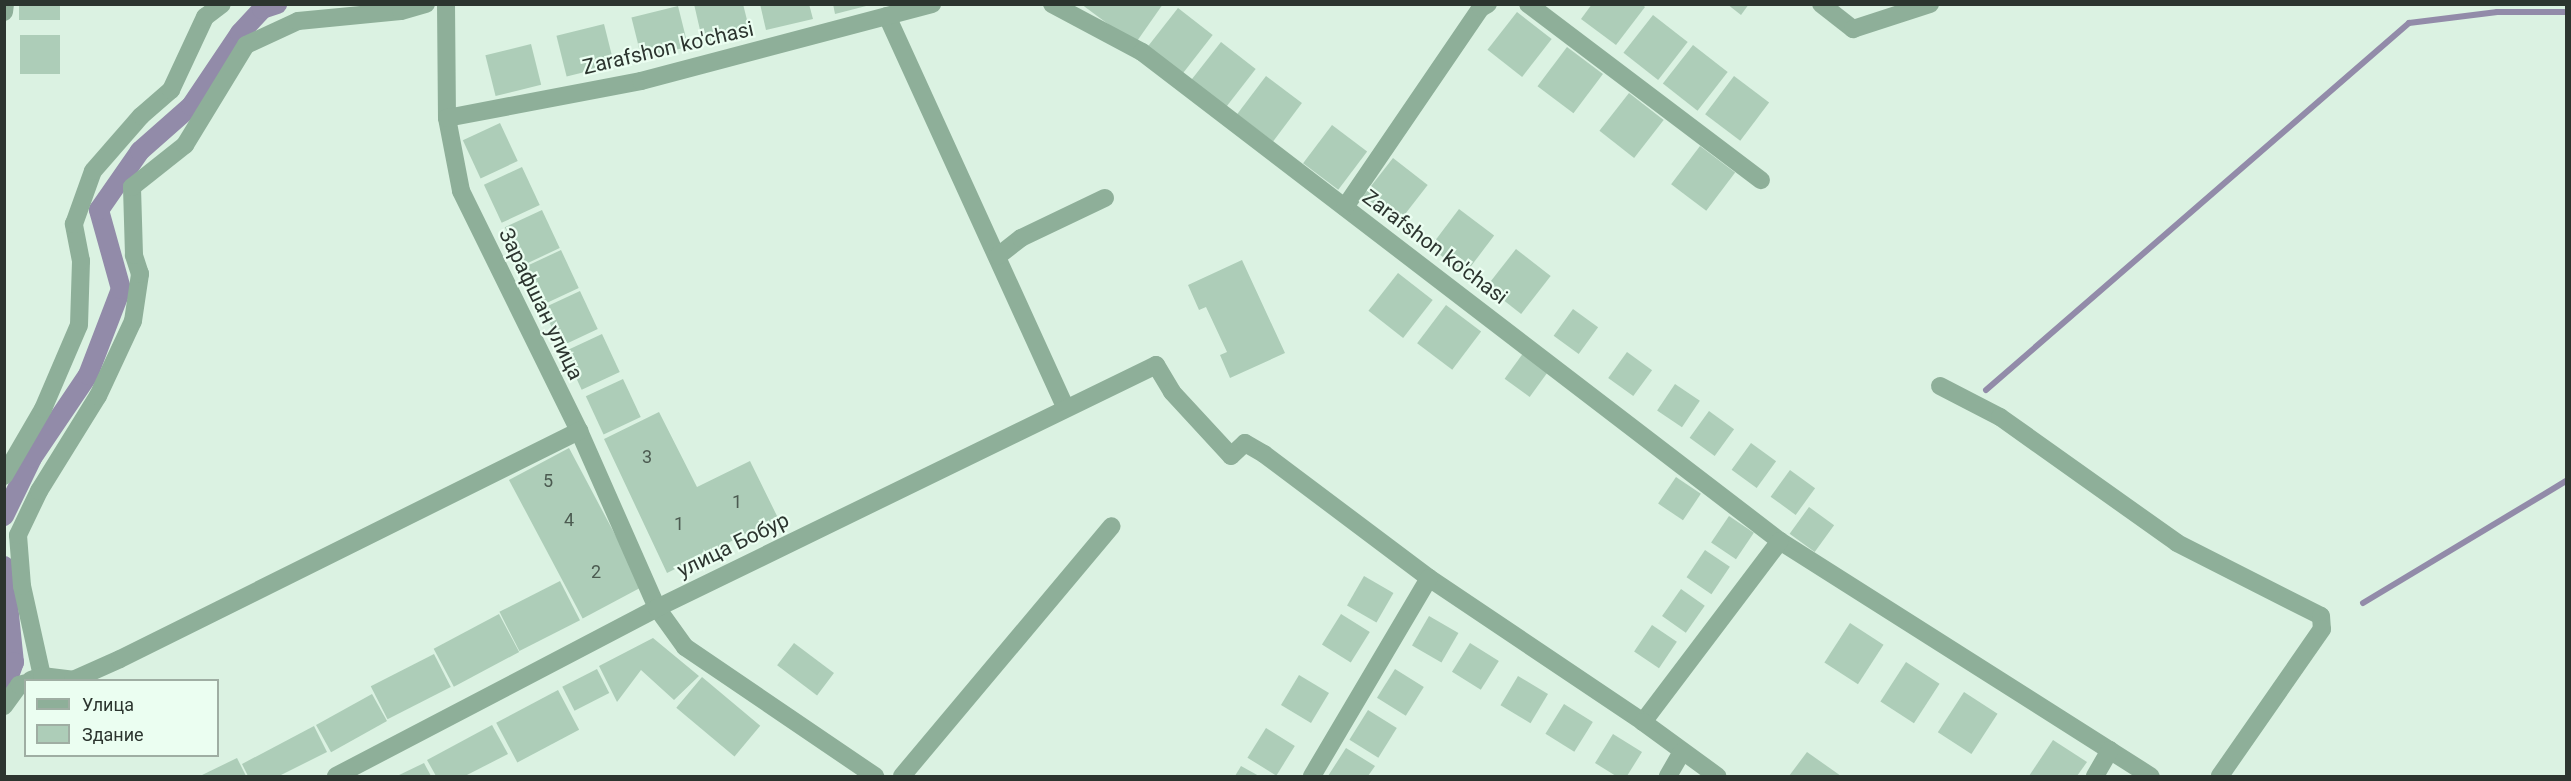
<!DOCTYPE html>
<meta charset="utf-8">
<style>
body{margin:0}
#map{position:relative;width:2571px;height:781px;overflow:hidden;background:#dbf2e2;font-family:Roboto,sans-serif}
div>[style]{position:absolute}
.stream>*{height:6px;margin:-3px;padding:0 3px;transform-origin:3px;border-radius:3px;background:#928ba9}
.canal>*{height:20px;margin:-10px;padding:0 10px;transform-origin:10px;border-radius:10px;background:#928ba9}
.building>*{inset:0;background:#adcdb8;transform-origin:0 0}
.minor>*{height:18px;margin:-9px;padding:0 9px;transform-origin:9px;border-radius:9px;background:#8eaf99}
span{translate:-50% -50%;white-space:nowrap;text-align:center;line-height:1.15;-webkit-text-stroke:4.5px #ebfef1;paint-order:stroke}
.number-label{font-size:18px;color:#4c5b51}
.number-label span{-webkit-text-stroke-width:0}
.street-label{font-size:21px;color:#2c352f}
.frame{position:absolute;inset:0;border:6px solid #2c352f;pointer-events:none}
.legend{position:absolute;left:24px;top:679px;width:195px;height:78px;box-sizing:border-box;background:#ebfef1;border:2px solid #9faea3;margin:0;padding:8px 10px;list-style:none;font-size:18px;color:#2c352f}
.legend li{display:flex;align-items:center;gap:12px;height:30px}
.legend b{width:30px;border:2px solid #9faea3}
</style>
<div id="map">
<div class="stream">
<div style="left:1986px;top:390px;width:560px;rotate:-40.95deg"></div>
<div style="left:2409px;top:23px;width:89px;rotate:-7.1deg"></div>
<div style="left:2497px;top:12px;width:69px"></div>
<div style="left:2363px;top:603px;width:237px;rotate:-31deg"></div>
</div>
<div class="canal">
<div style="left:4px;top:516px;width:64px;rotate:-64.2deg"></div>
<div style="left:32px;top:458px;width:100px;rotate:-56deg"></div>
<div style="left:88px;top:375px;width:92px;rotate:-69deg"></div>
<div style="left:121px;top:289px;width:82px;rotate:-105.6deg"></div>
<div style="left:99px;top:210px;width:72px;rotate:-55.2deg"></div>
<div style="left:140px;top:151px;width:68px;rotate:-41.4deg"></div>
<div style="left:191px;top:106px;width:88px;rotate:-56.1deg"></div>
<div style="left:240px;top:33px;width:33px;rotate:-47deg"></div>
<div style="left:262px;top:9px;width:16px;rotate:-18deg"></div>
<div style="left:4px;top:566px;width:97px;rotate:84.1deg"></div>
<div style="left:14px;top:662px;width:29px;rotate:110deg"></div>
</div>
<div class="building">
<div style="clip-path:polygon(694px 4px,743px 4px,750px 32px,703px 43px)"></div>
<div style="clip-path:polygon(760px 4px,809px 4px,813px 19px,766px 30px)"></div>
<div style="clip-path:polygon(833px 4px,870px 4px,870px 5px,835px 14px)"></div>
<div style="clip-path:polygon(1081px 4px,1163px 4px,1135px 44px)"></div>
<div style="clip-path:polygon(1592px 4px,1642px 4px,1645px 7px,1616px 45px,1581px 19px)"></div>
<div style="clip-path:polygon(1727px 4px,1749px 4px,1741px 15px)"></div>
<div style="left:19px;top:5px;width:41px;height:15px"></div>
<div style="left:678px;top:6px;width:42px;height:48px;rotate:76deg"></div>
<div style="left:1178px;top:8px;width:44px;height:49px;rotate:38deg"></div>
<div style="left:1517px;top:12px;width:44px;height:48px;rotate:38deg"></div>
<div style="left:1653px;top:15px;width:44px;height:48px;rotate:38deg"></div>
<div style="left:604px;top:24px;width:42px;height:49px;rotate:76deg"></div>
<div style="left:20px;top:35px;width:40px;height:39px"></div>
<div style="left:1221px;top:42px;width:44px;height:48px;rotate:38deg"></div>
<div style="left:531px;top:44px;width:42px;height:47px;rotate:76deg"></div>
<div style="left:1693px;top:45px;width:44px;height:49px;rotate:38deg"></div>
<div style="left:1567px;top:47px;width:45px;height:49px;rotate:37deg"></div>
<div style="left:1266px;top:76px;width:45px;height:48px;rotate:37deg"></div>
<div style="left:1734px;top:76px;width:44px;height:48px;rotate:37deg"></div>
<div style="left:1629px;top:93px;width:44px;height:48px;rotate:38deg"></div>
<div style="left:500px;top:123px;width:42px;height:41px;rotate:65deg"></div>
<div style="left:1332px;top:125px;width:44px;height:48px;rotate:37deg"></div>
<div style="left:1700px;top:146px;width:44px;height:48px;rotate:37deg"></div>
<div style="left:1393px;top:158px;width:44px;height:48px;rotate:38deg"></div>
<div style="left:522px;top:167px;width:42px;height:42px;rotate:65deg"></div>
<div style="left:1459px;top:209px;width:44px;height:48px;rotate:37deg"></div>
<div style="left:542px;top:210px;width:42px;height:41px;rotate:65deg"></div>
<div style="left:1516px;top:249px;width:44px;height:48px;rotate:38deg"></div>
<div style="left:561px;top:250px;width:42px;height:42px;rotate:65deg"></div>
<div style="clip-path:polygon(1242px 260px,1285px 353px,1230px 378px,1220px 355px,1227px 352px,1206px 307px,1199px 310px,1188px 285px)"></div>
<div style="left:1398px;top:273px;width:44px;height:48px;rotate:38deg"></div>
<div style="left:580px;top:291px;width:42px;height:41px;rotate:65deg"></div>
<div style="left:1446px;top:305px;width:44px;height:48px;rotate:37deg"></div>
<div style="left:1573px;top:309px;width:31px;height:33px;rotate:36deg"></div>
<div style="left:602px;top:334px;width:42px;height:42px;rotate:65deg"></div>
<div style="left:1524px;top:352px;width:31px;height:33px;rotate:36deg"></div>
<div style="left:1627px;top:352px;width:31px;height:32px;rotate:36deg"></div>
<div style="left:623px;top:379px;width:42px;height:41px;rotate:65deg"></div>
<div style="left:1675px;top:384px;width:30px;height:32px;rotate:34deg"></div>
<div style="left:1709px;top:411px;width:31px;height:33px;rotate:36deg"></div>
<div style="clip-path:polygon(659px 412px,697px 487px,750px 461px,778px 518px,667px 573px,604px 439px)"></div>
<div style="left:1751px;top:443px;width:31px;height:33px;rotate:36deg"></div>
<div style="left:569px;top:448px;width:157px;height:68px;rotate:62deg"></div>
<div style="left:1790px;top:470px;width:31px;height:33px;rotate:36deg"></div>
<div style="left:1676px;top:477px;width:30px;height:32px;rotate:34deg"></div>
<div style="left:1809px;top:507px;width:31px;height:33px;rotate:36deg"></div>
<div style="left:1729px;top:516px;width:30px;height:32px;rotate:34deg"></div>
<div style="left:1705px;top:550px;width:30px;height:33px;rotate:34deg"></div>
<div style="left:1364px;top:576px;width:34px;height:34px;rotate:30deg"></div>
<div style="left:560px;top:581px;width:44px;height:68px;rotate:63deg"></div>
<div style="left:1681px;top:589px;width:29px;height:33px;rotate:35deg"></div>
<div style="left:499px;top:614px;width:43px;height:74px;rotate:62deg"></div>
<div style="left:1341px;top:614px;width:34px;height:36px;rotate:32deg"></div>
<div style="left:1429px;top:616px;width:34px;height:34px;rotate:30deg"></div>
<div style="left:1850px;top:623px;width:40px;height:47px;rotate:33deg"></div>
<div style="left:1652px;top:625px;width:30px;height:32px;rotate:34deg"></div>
<div style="clip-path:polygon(653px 638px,699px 676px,674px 700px,641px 670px,617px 702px,599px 666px)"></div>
<div style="left:794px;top:643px;width:50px;height:28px;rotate:37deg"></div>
<div style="left:1470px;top:643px;width:34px;height:34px;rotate:32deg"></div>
<div style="left:434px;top:654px;width:37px;height:71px;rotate:63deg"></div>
<div style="left:1906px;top:662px;width:40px;height:47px;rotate:33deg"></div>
<div style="left:597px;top:669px;width:27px;height:39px;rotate:63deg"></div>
<div style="left:1395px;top:669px;width:34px;height:34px;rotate:32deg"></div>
<div style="left:1299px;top:675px;width:35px;height:35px;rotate:31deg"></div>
<div style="left:1518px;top:676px;width:35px;height:34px;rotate:31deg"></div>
<div style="left:702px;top:677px;width:76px;height:40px;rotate:40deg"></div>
<div style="left:558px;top:690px;width:45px;height:70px;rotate:62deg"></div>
<div style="left:1964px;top:692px;width:40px;height:48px;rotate:33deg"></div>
<div style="left:372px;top:694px;width:31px;height:64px;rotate:61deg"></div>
<div style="left:1564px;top:704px;width:34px;height:35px;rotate:32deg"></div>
<div style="left:1368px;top:710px;width:34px;height:35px;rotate:32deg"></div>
<div style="clip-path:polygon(492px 725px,508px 754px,465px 776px,436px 776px,427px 760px)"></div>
<div style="clip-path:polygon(314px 726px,327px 752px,279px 776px,248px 776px,242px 764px)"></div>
<div style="left:1266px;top:728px;width:34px;height:35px;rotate:32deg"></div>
<div style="clip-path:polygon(1613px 734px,1642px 752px,1627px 776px,1616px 776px,1595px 763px)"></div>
<div style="clip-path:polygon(2053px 740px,2087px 762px,2077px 776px,2029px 776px)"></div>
<div style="clip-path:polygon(1346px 748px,1375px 766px,1368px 776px,1328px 776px)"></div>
<div style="clip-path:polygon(1807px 752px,1841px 776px,1789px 776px)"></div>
<div style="clip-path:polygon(237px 758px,246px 776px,200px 776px)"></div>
<div style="clip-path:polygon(424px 763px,431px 776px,397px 776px)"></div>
<div style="clip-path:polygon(1241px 766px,1259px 776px,1235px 776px)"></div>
</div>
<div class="minor">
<div style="left:446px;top:4px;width:114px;rotate:89.5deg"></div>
<div style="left:447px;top:118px;width:74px;rotate:79.1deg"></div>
<div style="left:461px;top:191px;width:267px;rotate:63.8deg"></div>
<div style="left:579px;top:431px;width:193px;rotate:66.2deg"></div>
<div style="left:657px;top:608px;width:48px;rotate:54.3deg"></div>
<div style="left:685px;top:647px;width:230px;rotate:34.2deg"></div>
<div style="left:1052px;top:4px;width:102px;rotate:28.1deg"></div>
<div style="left:1142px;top:52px;width:804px;rotate:37.47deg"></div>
<div style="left:1780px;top:541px;width:439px;rotate:32.4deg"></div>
<div style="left:1528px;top:4px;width:292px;rotate:37.1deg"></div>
<div style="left:1821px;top:4px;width:41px;rotate:38deg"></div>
<div style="left:1853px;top:29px;width:81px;rotate:-18deg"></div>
<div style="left:4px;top:12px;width:8px;rotate:-83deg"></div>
<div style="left:887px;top:16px;width:431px;rotate:65.5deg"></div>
<div style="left:447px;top:118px;width:197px;rotate:-10.8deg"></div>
<div style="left:641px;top:81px;width:301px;rotate:-14.8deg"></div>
<div style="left:1345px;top:207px;width:241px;rotate:-55.7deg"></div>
<div style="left:1481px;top:8px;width:8px;rotate:-30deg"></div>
<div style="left:998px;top:256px;width:29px;rotate:-38deg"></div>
<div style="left:1021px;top:238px;width:93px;rotate:-25.5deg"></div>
<div style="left:1940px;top:386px;width:68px;rotate:27.3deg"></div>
<div style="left:2000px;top:417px;width:217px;rotate:35.4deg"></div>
<div style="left:2177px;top:543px;width:161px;rotate:26.9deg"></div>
<div style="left:2321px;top:616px;width:13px;rotate:86deg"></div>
<div style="left:2322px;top:629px;width:179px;rotate:124.8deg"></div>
<div style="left:4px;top:476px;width:78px;rotate:-59.8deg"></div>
<div style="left:43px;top:409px;width:91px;rotate:-66.8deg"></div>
<div style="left:79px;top:325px;width:64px;rotate:-88.2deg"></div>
<div style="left:81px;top:261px;width:38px;rotate:-101deg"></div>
<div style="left:74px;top:224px;width:56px;rotate:-70.3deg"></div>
<div style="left:93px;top:171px;width:73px;rotate:-48.9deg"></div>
<div style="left:141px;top:116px;width:40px;rotate:-41deg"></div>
<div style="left:171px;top:90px;width:81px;rotate:-65deg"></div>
<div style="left:205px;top:17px;width:21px;rotate:-37deg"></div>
<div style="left:42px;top:676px;width:92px;rotate:-102.5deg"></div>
<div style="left:22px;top:586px;width:51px;rotate:-94.5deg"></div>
<div style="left:18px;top:535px;width:49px;rotate:-64.5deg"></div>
<div style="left:39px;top:491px;width:112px;rotate:-58.2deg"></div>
<div style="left:98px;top:396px;width:83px;rotate:-65deg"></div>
<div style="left:133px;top:321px;width:48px;rotate:-81.5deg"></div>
<div style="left:140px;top:274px;width:20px;rotate:-108deg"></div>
<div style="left:134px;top:255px;width:68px;rotate:-91.7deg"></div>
<div style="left:132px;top:187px;width:68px;rotate:-38.4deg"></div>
<div style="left:185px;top:145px;width:117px;rotate:-58.6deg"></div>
<div style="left:246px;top:45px;width:57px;rotate:-24.8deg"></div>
<div style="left:298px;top:21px;width:103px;rotate:-5.5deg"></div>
<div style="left:401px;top:11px;width:26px;rotate:-16deg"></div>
<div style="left:31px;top:680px;width:12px;rotate:-20deg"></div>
<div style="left:42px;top:676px;width:31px;rotate:7deg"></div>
<div style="left:73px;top:680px;width:51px;rotate:-24.1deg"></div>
<div style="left:120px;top:659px;width:513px;rotate:-26.42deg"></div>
<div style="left:4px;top:706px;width:26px;rotate:-54deg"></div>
<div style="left:19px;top:685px;width:7px;rotate:-16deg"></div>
<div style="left:1643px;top:722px;width:227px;rotate:-52.9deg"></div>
<div style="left:336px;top:776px;width:362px;rotate:-27.6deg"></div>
<div style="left:657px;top:608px;width:555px;rotate:-25.96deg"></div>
<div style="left:1156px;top:365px;width:31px;rotate:59deg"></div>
<div style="left:1172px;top:392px;width:87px;rotate:47.3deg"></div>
<div style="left:1231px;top:456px;width:19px;rotate:-43deg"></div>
<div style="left:1245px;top:443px;width:22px;rotate:30deg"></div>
<div style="left:1264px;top:454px;width:206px;rotate:36.9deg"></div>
<div style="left:1429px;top:578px;width:258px;rotate:33.9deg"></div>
<div style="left:1643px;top:722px;width:92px;rotate:36.1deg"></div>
<div style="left:902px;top:776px;width:326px;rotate:-50deg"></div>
<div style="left:1312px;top:776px;width:230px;rotate:-59.4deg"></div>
<div style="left:1668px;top:776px;width:28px;rotate:-60deg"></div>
<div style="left:2095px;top:776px;width:30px;rotate:-60deg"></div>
</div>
<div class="number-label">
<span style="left:647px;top:457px">3</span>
<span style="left:548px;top:481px">5</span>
<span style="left:737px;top:502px">1</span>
<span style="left:569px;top:520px">4</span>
<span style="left:679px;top:524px">1</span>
<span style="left:596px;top:572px">2</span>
</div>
<div class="street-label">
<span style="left:668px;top:48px;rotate:-13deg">Zarafshon ko'chasi</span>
<span style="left:1435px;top:247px;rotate:37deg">Zarafshon ko'chasi</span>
<span style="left:541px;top:304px;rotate:64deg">Зарафшан улица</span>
<span style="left:733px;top:545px;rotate:-26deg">улица Бобур</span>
</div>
<div class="frame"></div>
<ul class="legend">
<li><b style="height:8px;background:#8eaf99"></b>Улица</li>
<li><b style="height:16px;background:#adcdb8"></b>Здание</li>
</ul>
</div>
